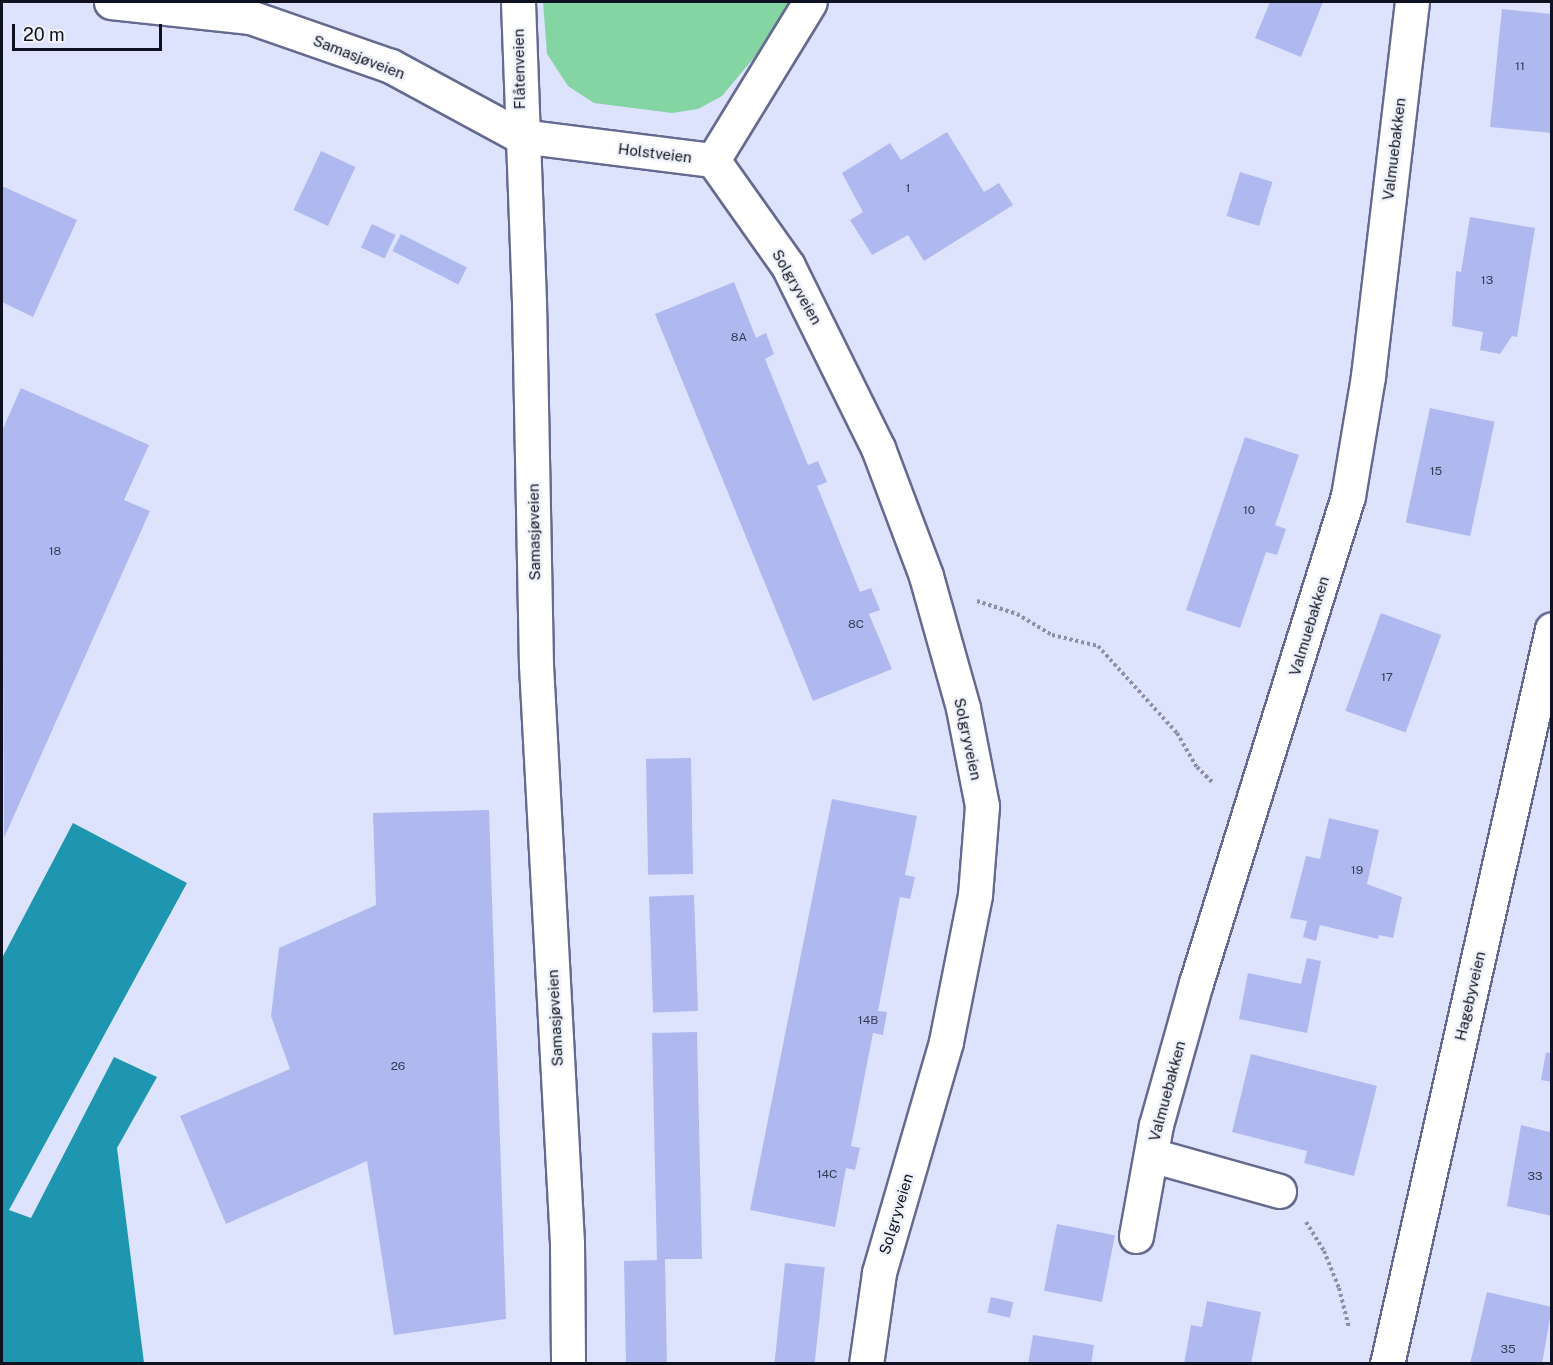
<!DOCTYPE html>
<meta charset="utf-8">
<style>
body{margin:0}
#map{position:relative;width:1553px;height:1365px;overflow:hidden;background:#dee3fd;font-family:"Public Sans",sans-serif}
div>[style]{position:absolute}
.green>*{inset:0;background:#85d4a4}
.water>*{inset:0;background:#1e96af}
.building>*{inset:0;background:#afb9f0;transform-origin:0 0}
.path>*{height:4px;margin-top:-2px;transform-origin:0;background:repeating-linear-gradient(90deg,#8c90a5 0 3px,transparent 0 6px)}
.roads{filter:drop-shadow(2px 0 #656b90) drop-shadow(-2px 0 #656b90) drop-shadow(0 2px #656b90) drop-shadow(0 -2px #656b90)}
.minor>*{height:33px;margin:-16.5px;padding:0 16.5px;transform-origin:16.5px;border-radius:16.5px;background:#fff}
.major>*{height:33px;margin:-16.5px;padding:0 16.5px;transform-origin:16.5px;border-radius:16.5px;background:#fff}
span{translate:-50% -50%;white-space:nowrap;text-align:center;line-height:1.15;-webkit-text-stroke:5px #f0f2fa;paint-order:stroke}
.number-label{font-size:12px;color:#363b53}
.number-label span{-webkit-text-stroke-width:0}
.street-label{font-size:15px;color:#0e111f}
.frame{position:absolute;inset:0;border:3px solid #0e111f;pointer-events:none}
.scale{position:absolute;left:12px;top:24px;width:150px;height:27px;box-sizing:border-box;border:3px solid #0e111f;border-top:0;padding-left:8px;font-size:18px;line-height:21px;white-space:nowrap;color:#0e111f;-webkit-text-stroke:4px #f0f2fa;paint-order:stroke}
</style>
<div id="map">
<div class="green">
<div style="clip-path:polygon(543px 2px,789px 2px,767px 42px,722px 96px,698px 109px,672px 113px,594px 103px,568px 86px,547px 54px)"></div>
</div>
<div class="water">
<div style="clip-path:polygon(73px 823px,187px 883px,9px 1210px,31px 1218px,114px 1057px,157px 1077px,117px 1148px,144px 1363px,2px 1363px,2px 958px)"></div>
</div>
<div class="building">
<div style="clip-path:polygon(1270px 2px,1323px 2px,1301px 57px,1255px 38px)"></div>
<div style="clip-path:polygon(1502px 9px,1552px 14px,1552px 133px,1490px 127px)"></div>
<div style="clip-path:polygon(947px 132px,984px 192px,999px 183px,1013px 205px,924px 261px,908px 235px,872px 255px,850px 220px,863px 212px,842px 173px,890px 143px,901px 160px)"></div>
<div style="left:321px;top:151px;width:38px;height:65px;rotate:25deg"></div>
<div style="left:1240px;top:172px;width:34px;height:46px;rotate:17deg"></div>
<div style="clip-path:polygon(2px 186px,77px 220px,33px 317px,2px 302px)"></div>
<div style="clip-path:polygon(1470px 217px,1535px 228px,1517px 337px,1512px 336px,1500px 354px,1480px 350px,1483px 332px,1452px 326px,1456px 271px,1461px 272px)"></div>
<div style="left:372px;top:224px;width:26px;height:26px;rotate:25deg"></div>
<div style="left:401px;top:234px;width:74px;height:19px;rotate:27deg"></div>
<div style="clip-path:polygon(734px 282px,756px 338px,766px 333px,774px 354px,765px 359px,808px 465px,818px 461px,827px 482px,817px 486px,860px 592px,871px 588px,880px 610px,869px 614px,892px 669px,813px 701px,655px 314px)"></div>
<div style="clip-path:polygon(21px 388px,149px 445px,124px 500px,150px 511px,4px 838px,2px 431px)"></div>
<div style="left:1430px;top:408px;width:66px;height:117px;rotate:12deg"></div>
<div style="clip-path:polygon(1245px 437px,1299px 455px,1275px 525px,1286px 529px,1277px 555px,1266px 552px,1240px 628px,1186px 610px)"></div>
<div style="left:1381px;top:613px;width:64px;height:104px;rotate:20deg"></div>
<div style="left:691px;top:758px;width:116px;height:45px;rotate:89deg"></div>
<div style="clip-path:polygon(832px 799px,917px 816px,905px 875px,915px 877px,910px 899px,900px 897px,878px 1011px,887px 1012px,883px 1035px,873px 1033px,851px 1146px,860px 1148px,855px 1170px,846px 1168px,835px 1227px,750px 1210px)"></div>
<div style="clip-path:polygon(489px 810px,506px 1319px,394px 1335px,367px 1161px,226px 1224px,180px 1116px,290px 1069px,271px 1016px,279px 948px,376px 905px,373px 813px)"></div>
<div style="clip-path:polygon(1329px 818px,1379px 830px,1367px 884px,1402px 897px,1393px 938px,1379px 935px,1378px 939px,1320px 925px,1316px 941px,1303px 937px,1307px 921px,1290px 918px,1306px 856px,1320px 859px)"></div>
<div style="left:694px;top:895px;width:116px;height:45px;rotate:88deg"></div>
<div style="clip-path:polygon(1307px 958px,1321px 961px,1307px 1033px,1239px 1019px,1248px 973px,1301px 984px)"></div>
<div style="clip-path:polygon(697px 1032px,702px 1259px,665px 1259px,667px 1364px,626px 1364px,624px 1261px,657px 1260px,652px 1033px)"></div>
<div style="clip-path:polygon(1546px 1052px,1552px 1054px,1552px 1082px,1541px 1080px)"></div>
<div style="clip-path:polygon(1251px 1054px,1377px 1086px,1354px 1176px,1304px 1163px,1307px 1151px,1232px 1132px)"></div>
<div style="clip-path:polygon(1521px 1125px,1549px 1132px,1552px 1125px,1552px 1216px,1507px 1206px)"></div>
<div style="left:1057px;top:1224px;width:59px;height:68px;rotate:11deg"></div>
<div style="left:785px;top:1263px;width:40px;height:101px;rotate:6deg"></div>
<div style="clip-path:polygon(1487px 1292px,1552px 1307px,1542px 1364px,1470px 1364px)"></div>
<div style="left:991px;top:1297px;width:23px;height:16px;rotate:13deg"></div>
<div style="clip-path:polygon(1207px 1301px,1261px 1312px,1251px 1364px,1184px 1364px,1191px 1325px,1202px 1327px)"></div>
<div style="clip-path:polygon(1033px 1335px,1094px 1345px,1091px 1364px,1028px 1364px)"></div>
</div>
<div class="path">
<div style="left:977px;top:601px;width:42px;rotate:18deg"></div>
<div style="left:1017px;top:614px;width:41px;rotate:31deg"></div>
<div style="left:1052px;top:635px;width:47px;rotate:13.4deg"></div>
<div style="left:1098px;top:646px;width:118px;rotate:47.8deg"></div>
<div style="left:1177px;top:733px;width:39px;rotate:60deg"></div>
<div style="left:1197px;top:767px;width:23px;rotate:45deg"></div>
<div style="left:1306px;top:1222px;width:34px;rotate:58deg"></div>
<div style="left:1324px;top:1251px;width:40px;rotate:68deg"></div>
<div style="left:1339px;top:1288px;width:41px;rotate:76deg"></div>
</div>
<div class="roads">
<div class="minor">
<div style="left:111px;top:2px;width:140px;rotate:6.2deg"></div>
<div style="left:250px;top:17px;width:149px;rotate:19.2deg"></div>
<div style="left:391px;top:66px;width:147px;rotate:28.5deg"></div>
<div style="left:520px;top:136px;width:194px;rotate:7.1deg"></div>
<div style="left:713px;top:160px;width:185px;rotate:-58.5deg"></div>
<div style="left:518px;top:2px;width:299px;rotate:87.9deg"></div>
<div style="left:529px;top:301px;width:364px;rotate:88.9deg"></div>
<div style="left:536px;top:665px;width:579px;rotate:86.93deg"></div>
<div style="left:567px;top:1243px;width:121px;rotate:89.5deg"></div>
<div style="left:713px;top:160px;width:130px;rotate:54.7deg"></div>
<div style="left:788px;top:266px;width:203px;rotate:63.7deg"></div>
<div style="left:878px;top:448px;width:137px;rotate:69.4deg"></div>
<div style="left:926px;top:576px;width:137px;rotate:74.3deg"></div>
<div style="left:963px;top:708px;width:100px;rotate:79deg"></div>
<div style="left:982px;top:806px;width:89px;rotate:94.5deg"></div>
<div style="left:975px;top:895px;width:150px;rotate:101.2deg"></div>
<div style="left:946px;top:1042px;width:241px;rotate:106.2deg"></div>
<div style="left:879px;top:1273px;width:92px;rotate:98.1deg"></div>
<div style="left:1151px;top:1155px;width:133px;rotate:15.7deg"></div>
<div style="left:1136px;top:1236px;width:113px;rotate:-79.8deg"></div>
<div style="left:1156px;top:1125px;width:148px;rotate:-74.3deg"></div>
<div style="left:1196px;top:983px;width:510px;rotate:-72.67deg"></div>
<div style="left:1348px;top:496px;width:122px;rotate:-80.5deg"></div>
<div style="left:1368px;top:376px;width:377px;rotate:-83.3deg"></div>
</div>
<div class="major">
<div style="left:1387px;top:1364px;width:753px;rotate:-77.35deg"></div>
</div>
</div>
<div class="number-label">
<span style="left:1520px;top:67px">11</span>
<span style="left:908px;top:189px">1</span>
<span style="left:1487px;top:281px">13</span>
<span style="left:739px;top:338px">8A</span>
<span style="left:1436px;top:472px">15</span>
<span style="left:1249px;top:511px">10</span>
<span style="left:55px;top:552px">18</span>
<span style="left:856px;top:625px">8C</span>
<span style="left:1387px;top:678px">17</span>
<span style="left:1357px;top:871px">19</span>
<span style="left:868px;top:1021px">14B</span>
<span style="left:398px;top:1067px">26</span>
<span style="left:827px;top:1175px">14C</span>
<span style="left:1535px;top:1177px">33</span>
<span style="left:1508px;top:1350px">35</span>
</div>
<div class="street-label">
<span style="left:359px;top:57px;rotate:21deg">Samasjøveien</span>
<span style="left:519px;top:69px;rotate:-91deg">Flåtenveien</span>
<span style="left:1394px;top:149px;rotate:-83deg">Valmuebakken</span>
<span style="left:655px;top:153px;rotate:7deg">Holstveien</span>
<span style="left:797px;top:287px;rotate:60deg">Solgryveien</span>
<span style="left:534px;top:532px;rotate:-91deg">Samasjøveien</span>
<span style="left:1309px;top:626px;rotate:-73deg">Valmuebakken</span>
<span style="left:968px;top:739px;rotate:78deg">Solgryveien</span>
<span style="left:1470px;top:996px;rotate:-77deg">Hagebyveien</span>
<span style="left:555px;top:1018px;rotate:-93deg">Samasjøveien</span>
<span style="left:1167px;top:1091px;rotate:-75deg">Valmuebakken</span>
<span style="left:896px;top:1214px;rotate:-73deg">Solgryveien</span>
</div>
<div class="frame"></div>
<div class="scale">20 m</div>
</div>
